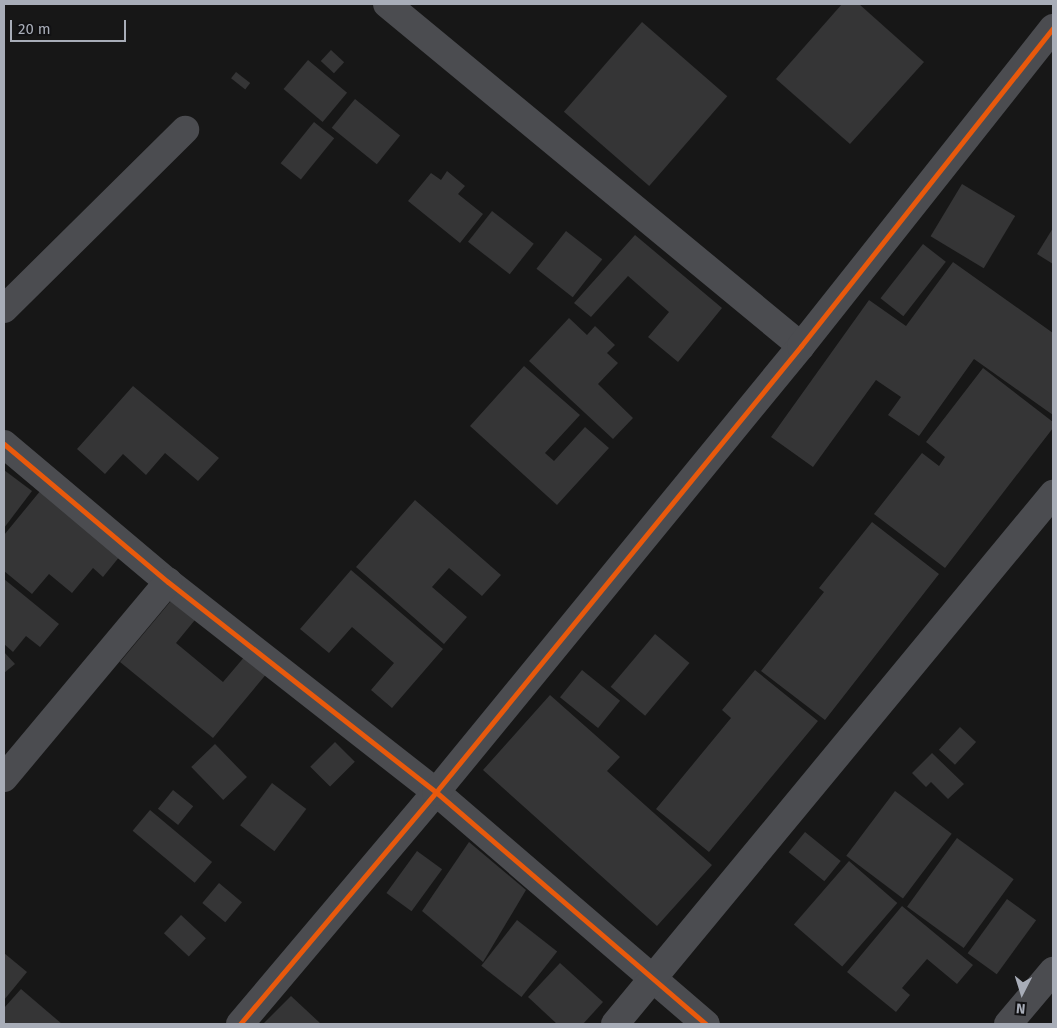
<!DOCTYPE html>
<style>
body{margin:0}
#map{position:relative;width:1057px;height:1028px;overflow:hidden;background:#171717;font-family:"Fira Sans",sans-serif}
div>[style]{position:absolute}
.building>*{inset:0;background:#353536;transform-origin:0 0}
.minor>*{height:28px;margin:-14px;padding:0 14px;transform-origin:14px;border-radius:14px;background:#4b4c50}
.cycleway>*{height:5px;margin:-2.5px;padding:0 2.5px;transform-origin:2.5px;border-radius:2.5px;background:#e8590c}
span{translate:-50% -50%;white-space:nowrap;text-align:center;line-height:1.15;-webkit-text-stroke:4.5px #111113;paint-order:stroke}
.frame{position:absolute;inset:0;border:5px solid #a8adb8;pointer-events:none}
.north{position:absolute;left:997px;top:968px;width:50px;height:50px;-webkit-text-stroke:4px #111113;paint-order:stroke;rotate:185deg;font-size:14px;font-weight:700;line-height:20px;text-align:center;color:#a8adb8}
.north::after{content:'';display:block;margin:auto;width:18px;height:22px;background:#a8adb8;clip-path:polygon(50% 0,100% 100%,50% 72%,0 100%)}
.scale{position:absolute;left:10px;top:20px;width:116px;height:22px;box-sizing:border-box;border:2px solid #a8adb8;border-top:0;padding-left:6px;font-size:15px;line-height:18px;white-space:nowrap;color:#a8adb8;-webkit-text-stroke:4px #111113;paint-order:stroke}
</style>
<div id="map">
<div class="building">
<div style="clip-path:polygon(842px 4px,859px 4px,924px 62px,850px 144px,776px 79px)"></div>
<div style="left:642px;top:22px;width:113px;height:119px;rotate:41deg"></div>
<div style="left:331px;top:50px;width:18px;height:15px;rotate:43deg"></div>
<div style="left:308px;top:60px;width:51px;height:38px;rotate:40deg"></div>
<div style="left:236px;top:72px;width:18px;height:8px;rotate:38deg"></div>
<div style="left:355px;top:99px;width:58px;height:37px;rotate:39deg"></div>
<div style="left:314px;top:122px;width:26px;height:53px;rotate:39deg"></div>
<div style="clip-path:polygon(447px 171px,465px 186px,458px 194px,483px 214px,460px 243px,408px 201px,431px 173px,441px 180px)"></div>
<div style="left:962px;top:184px;width:62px;height:61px;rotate:31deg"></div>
<div style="left:492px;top:211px;width:53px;height:39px;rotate:38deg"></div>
<div style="clip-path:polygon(1053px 228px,1053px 264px,1037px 254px)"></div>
<div style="left:566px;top:231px;width:46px;height:48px;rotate:38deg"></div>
<div style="clip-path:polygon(635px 235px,722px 308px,678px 362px,648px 337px,669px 312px,628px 276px,591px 317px,574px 303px)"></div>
<div style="left:923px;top:244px;width:29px;height:69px;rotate:38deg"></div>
<div style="clip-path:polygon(953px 262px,1053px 333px,1053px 415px,974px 359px,919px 436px,888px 415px,901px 397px,876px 380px,813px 467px,771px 437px,869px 300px,906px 326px)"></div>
<div style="clip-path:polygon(569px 318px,587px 335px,595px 326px,615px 345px,607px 353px,618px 363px,598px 384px,633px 418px,613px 439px,529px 361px)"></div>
<div style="clip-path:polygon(524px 366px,580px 415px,545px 453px,554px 461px,585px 427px,609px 448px,557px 505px,470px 426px)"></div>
<div style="clip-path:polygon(983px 368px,1053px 422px,1053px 428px,945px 568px,874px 514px,922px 453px,939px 466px,945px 457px,926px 442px)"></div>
<div style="clip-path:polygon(133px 386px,219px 458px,198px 481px,165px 453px,146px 475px,123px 454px,105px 474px,77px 449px)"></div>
<div style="clip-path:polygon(4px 470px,32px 491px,4px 528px)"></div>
<div style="clip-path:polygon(41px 490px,120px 556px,103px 577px,93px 568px,72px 593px,49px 574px,32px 594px,4px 571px,4px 535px)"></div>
<div style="clip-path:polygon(415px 500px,501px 575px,482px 596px,449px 568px,432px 587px,467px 617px,444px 644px,356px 567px)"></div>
<div style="clip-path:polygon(872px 522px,939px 574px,825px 720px,761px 671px,824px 592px,819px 588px)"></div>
<div style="clip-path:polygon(351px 570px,443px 649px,392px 708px,371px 690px,394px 663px,352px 627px,329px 653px,300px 629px)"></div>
<div style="clip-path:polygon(4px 579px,59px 624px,40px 647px,26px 636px,13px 652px,4px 644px)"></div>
<div style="clip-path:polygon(175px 596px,199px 615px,176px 643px,223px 682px,246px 655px,268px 672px,213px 738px,120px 662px)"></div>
<div style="left:655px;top:634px;width:45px;height:69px;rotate:40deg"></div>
<div style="clip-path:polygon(4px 652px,15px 664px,4px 673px)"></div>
<div style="left:582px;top:670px;width:49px;height:35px;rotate:39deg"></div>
<div style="clip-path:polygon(755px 670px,818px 721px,709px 852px,656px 809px,731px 718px,722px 710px)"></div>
<div style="clip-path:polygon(550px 695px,620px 757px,607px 771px,712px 865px,657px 926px,483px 770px)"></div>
<div style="left:960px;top:727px;width:22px;height:31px;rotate:43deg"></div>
<div style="left:335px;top:742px;width:28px;height:35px;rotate:45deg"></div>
<div style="left:215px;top:744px;width:46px;height:33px;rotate:46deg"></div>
<div style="clip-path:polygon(932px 753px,964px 784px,948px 799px,931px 782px,926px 787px,912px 773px)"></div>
<div style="left:272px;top:783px;width:43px;height:53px;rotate:37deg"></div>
<div style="left:173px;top:790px;width:26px;height:24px;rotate:39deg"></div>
<div style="left:895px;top:791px;width:71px;height:81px;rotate:37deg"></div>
<div style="left:150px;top:810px;width:81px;height:27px;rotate:40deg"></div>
<div style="left:805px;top:832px;width:46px;height:26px;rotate:39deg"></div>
<div style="left:957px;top:838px;width:70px;height:85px;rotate:36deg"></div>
<div style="clip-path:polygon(469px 842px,526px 890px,483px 962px,422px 911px)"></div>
<div style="left:417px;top:851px;width:31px;height:52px;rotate:36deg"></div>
<div style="left:849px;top:861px;width:64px;height:84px;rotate:41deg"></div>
<div style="left:219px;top:883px;width:30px;height:26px;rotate:40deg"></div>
<div style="left:1007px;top:899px;width:36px;height:67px;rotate:36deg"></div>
<div style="clip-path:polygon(902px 906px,973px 965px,957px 984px,927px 959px,902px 988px,910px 995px,896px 1012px,847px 972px)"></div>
<div style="left:181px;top:915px;width:34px;height:25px;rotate:43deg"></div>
<div style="left:517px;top:920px;width:51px;height:58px;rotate:38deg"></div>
<div style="clip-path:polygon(4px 953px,27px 972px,4px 1000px)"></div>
<div style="clip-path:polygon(560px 963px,603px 1002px,583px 1024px,557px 1024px,528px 997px)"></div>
<div style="clip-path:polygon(21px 989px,62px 1024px,4px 1024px,4px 1008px)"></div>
<div style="clip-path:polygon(291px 996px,320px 1023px,318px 1024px,264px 1023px)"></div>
</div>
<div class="minor">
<div style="left:387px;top:4px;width:537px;rotate:39.56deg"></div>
<div style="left:4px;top:309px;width:255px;rotate:-44.7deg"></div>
<div style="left:4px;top:444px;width:214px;rotate:40.1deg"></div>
<div style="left:168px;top:582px;width:340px;rotate:38.1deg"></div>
<div style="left:436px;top:792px;width:356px;rotate:40.7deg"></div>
<div style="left:4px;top:778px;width:256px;rotate:-50.1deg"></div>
<div style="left:240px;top:1024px;width:304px;rotate:-49.8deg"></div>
<div style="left:436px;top:792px;width:576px;rotate:-50.7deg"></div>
<div style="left:801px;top:346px;width:406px;rotate:-51.6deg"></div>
<div style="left:615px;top:1024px;width:688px;rotate:-50.43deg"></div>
<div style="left:1008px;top:1024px;width:70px;rotate:-49.7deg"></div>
</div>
<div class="cycleway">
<div style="left:4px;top:444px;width:214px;rotate:40.1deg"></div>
<div style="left:168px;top:582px;width:340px;rotate:38.1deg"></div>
<div style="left:436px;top:792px;width:356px;rotate:40.7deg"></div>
<div style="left:240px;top:1024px;width:304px;rotate:-49.8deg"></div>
<div style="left:436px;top:792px;width:576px;rotate:-50.7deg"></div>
<div style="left:801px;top:346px;width:406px;rotate:-51.6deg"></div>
</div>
<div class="frame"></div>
<div class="north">N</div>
<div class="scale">20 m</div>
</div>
